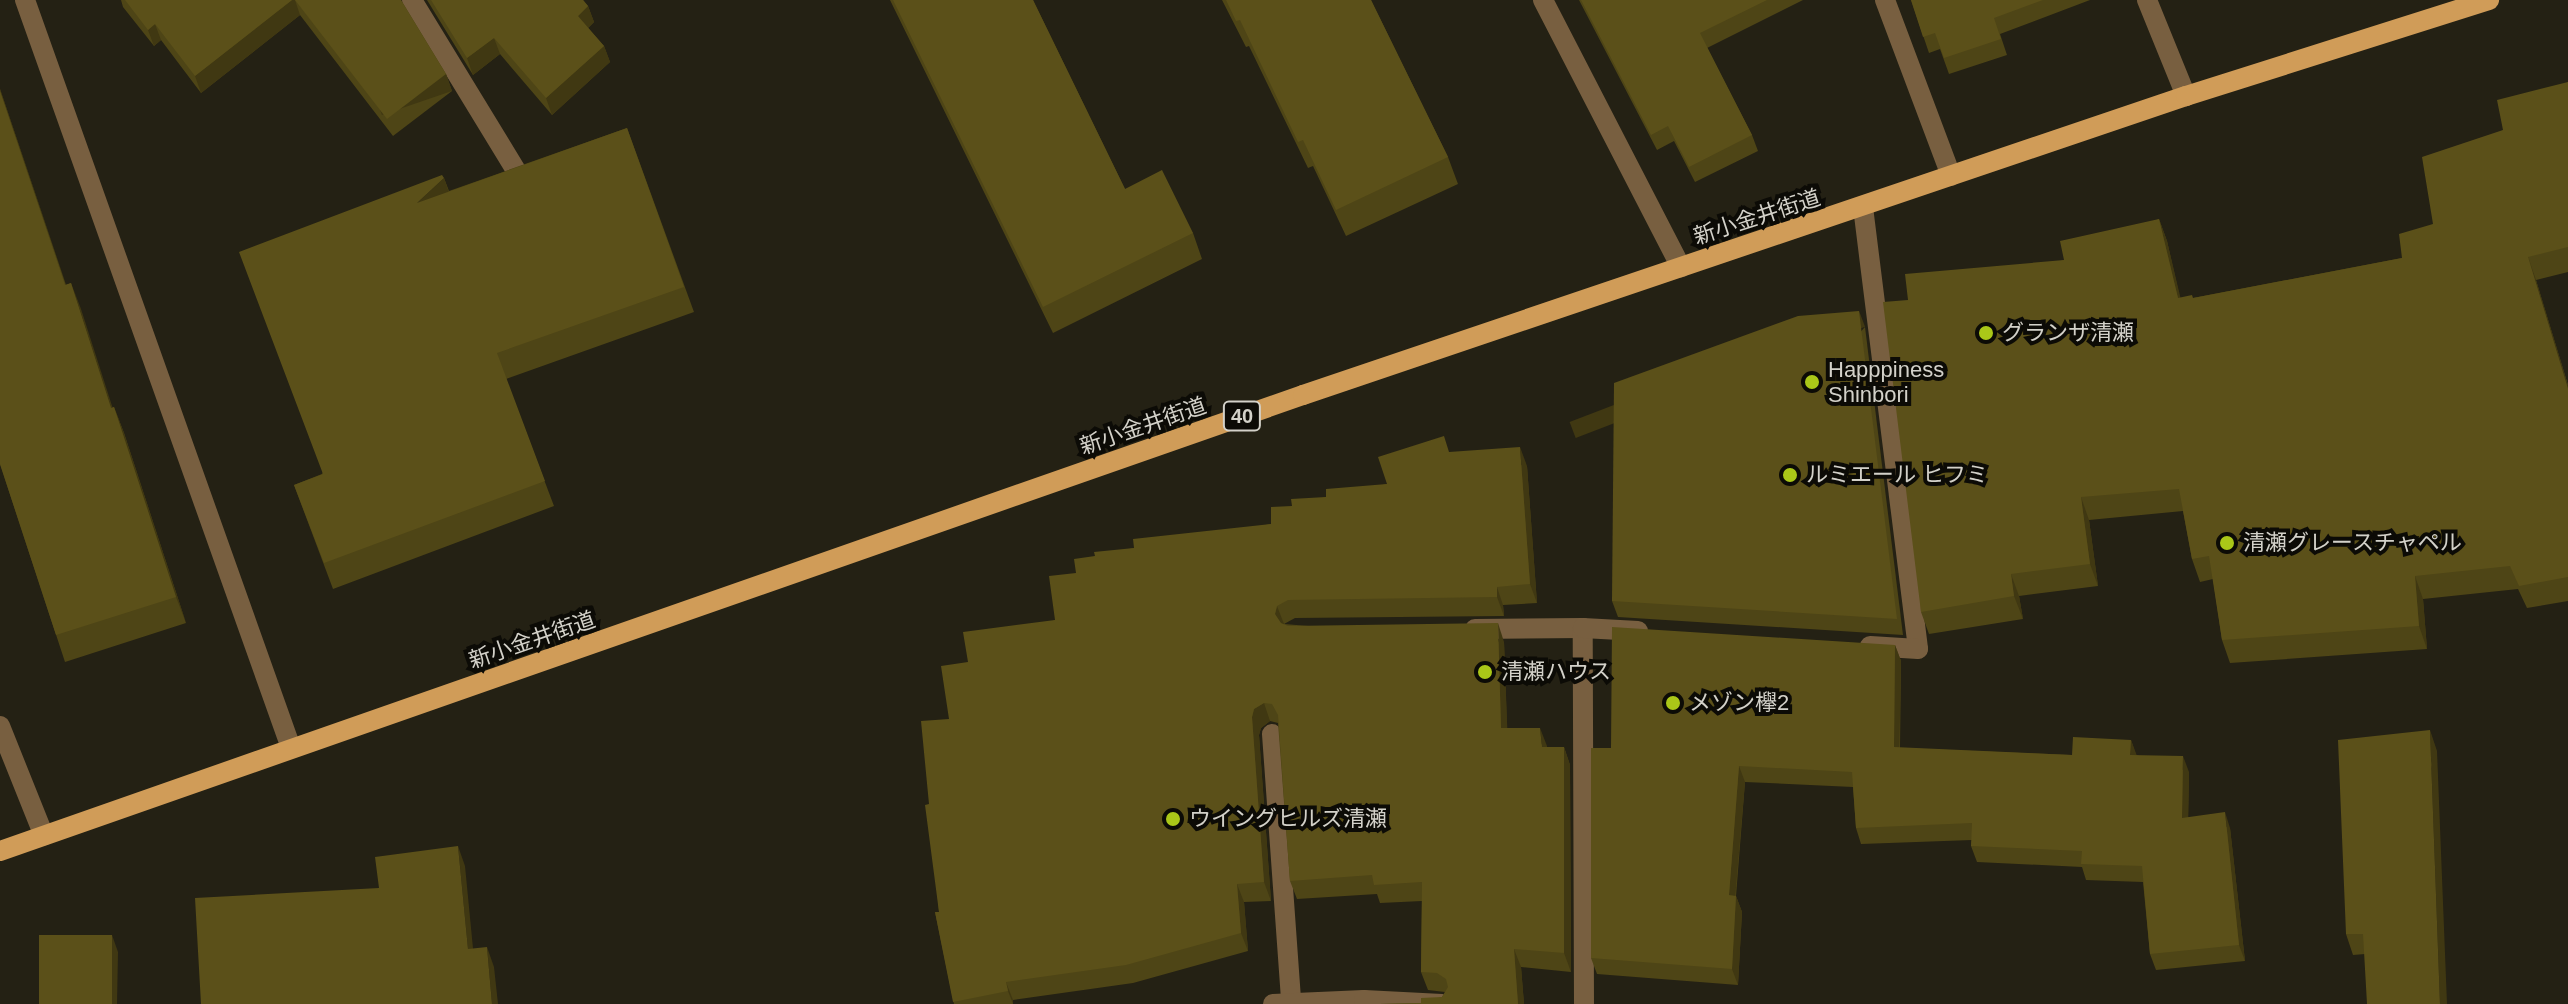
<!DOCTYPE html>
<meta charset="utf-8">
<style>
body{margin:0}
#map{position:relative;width:2568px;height:1004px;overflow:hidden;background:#242114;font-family:Helvetica,"Noto Sans JP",sans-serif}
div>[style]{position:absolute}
.minor>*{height:20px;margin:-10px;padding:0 10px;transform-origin:10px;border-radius:10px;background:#785f40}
.major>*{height:20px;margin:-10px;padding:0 10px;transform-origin:10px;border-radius:10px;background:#d09c58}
.wall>*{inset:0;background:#4e4516}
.shaded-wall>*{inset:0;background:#403812;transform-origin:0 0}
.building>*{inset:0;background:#5b5019;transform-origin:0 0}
.dots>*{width:22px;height:22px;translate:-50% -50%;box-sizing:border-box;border:4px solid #0c0b06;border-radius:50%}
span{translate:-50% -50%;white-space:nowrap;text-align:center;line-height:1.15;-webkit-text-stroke:8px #0c0b06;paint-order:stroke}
.shield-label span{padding:2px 6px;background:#0c0b06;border:2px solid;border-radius:6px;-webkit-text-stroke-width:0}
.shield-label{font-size:20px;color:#d3d1c9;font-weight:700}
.street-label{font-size:22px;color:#d3d1c9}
.poi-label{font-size:22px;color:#d3d1c9}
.left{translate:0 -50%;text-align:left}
</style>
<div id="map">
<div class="minor">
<div style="left:25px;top:0;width:794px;rotate:70.42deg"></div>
<div style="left:412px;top:0;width:202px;rotate:58.6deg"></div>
<div style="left:1543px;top:0;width:301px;rotate:62.7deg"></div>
<div style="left:1885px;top:0;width:188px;rotate:69.4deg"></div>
<div style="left:2147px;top:0;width:104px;rotate:67.9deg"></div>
<div style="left:1863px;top:207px;width:445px;rotate:82.9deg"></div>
<div style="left:1918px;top:649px;width:48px;rotate:-176.4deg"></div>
<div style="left:1475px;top:629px;width:108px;rotate:-0.5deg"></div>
<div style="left:0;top:726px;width:118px;rotate:68.2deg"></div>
<div style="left:1272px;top:734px;width:269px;rotate:85.9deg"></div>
<div style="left:1273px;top:1004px;width:91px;rotate:-2.5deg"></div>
<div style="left:1364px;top:1000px;width:78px;rotate:2.9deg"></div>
<div style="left:1584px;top:1004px;width:376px;rotate:-90.2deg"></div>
<div style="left:1583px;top:628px;width:55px;rotate:3.1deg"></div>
</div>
<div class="major">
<div style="left:0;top:851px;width:1380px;rotate:-19.29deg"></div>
<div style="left:1303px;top:395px;width:932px;rotate:-18.71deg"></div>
<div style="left:2186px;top:96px;width:318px;rotate:-17.6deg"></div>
</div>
<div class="wall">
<div style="clip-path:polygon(121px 0,401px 0,446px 74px,452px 91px,393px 136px,300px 15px,201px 93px,161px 40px,154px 46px,123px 7px)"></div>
<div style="clip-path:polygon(427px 0,583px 0,588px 6px,594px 22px,588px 28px,604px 46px,610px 62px,552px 115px,500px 54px,473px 75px)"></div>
<div style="clip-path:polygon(890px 0,1033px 0,1125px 189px,1193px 233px,1202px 259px,1053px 333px)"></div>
<div style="clip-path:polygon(1222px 0,1371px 0,1448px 157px,1458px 184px,1346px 236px,1313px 166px,1308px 168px,1249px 46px,1246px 47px)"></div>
<div style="clip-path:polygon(1579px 0,1803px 0,1707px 48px,1752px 135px,1758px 151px,1695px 182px,1674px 141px,1657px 150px)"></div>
<div style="clip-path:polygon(1911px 0,2090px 0,2000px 34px,2007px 55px,1949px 74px,1940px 49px,1929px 53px)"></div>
<div style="clip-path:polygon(2568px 82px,2568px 272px,2536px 280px,2568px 385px,2568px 601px,2527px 608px,2518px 589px,2423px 599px,2427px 649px,2230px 663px,2222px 640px,2213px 579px,2200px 582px,2192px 559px,2183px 511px,2089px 520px,2098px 586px,2019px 596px,2023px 619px,1929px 634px,1921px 612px,1908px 300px,2064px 260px,2159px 219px,2167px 241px,2180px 298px,2193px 298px,2402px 258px,2433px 224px,2503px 130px)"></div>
<div style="clip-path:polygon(0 89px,66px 285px,71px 283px,112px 408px,114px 407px,124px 433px,186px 623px,65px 662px,0 464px)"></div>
<div style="clip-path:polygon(627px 128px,694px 312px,506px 379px,554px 506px,333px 589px,294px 485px,322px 474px,444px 178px,449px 191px)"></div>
<div style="clip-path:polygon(1865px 327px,1903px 635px,1618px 617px,1612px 601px)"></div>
<div style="clip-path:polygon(1450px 452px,1527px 466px,1537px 603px,1503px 605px,1504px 616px,1295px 618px,1284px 624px,1504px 642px,1507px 728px,1547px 747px,1564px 747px,1570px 765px,1571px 972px,1521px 967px,1524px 1004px,1380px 1004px,1421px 1003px,1442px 997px,1445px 992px,1428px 990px,1421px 972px,1422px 901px,1380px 903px,1377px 894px,1297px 899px,1290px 881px,1278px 723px,1270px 721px,1261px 728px,1259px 735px,1271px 901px,1244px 902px,1248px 951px,1133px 983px,1013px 1000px,1013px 1004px,954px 1004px,935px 912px,939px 912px,929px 804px,949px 719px,968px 662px,1055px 620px,1076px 573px,1095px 556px,1134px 548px,1271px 524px,1292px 506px,1326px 497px,1387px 484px)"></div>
<div style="clip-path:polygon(1895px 645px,1901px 661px,1900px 748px,2072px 755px,2131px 740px,2136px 755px,2189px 772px,2188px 817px,2230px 828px,2245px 961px,2156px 970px,2150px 954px,2143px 882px,2086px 880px,2082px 867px,1977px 862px,1971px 846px,1972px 840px,1861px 844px,1856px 828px,1853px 787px,1745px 782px,1736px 896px,1742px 912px,1738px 985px,1597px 974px,1591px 958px,1611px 748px)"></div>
<div style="clip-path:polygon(2437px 751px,2365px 954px,2353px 955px,2346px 934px)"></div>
</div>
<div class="shaded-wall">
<div style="clip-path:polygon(292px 0,295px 0,300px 15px,201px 93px,195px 76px)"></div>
<div style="clip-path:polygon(588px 6px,594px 22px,584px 32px,578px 16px)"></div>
<div style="clip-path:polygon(155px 24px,161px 40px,154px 46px,148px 30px)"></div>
<div style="clip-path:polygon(494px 38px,500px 54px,473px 75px,467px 58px)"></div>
<div style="clip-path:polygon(604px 46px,610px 62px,552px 115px,546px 98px)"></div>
<div style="left:446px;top:74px;width:18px;height:74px;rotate:71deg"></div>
<div style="clip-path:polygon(0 89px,75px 311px,0 91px)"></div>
<div style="clip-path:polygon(444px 178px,453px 204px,417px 203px)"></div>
<div style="clip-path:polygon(2159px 219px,2167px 241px,2186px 321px,2178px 298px)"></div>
<div style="clip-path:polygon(2528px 257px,2536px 280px,2568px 385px,2568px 389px)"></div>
<div style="clip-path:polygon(71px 283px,81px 309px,121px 434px,111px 408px)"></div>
<div style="left:1859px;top:311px;width:17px;height:310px;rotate:69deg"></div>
<div style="clip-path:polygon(114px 407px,124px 433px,186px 623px,176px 597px)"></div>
<div style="clip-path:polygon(1520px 447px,1527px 466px,1537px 603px,1530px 584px)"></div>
<div style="clip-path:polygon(2081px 497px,2089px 520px,2098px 586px,2090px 564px)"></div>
<div style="clip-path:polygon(2011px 574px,2019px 596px,2023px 619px,2014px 596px)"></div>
<div style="clip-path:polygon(2415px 576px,2423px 599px,2427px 649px,2419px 626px)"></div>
<div style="clip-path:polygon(1497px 587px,1503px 605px,1504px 616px,1497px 597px)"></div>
<div style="clip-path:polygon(1277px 606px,1284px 624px,1282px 632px,1275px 614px)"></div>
<div style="clip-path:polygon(1498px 623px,1504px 642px,1508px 747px,1501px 728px)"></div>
<div style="clip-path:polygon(1895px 645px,1901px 661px,1899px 763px,1894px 747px)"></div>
<div style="clip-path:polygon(1264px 703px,1270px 721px,1261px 728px,1259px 735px,1271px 901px,1264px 882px,1252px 717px,1254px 709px)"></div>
<div style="clip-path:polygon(1540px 728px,1547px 746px,1548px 766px,1542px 747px)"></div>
<div style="clip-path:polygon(2430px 730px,2437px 751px,2447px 1004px,2440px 1004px)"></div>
<div style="clip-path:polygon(2131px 740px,2137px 756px,2130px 755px)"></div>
<div style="clip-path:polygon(1564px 747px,1570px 765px,1571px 972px,1564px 953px)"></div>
<div style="clip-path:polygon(2183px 756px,2189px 772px,2188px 834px,2182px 818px)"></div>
<div style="clip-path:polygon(1739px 766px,1745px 782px,1734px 911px,1729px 895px)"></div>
<div style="clip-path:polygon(2225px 812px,2230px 828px,2245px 961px,2239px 945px)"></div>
<div style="clip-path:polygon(458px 846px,465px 866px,475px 969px,468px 949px)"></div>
<div style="clip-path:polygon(1237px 884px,1244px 902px,1248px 951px,1241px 933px)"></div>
<div style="clip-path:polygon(1736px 896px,1742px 912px,1738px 985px,1732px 969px)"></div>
<div style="clip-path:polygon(112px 935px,118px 952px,117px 1004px,111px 1004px)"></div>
<div style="clip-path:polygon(487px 947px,494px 967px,498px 1004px,492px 1004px)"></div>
<div style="clip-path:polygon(1514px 949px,1521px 967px,1524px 1004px,1518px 1004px)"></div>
<div style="clip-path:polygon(1006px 982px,1013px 1000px,1013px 1004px,1008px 991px)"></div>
</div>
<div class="building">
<div style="clip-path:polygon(125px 0,292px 0,195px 76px,155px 24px,148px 30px)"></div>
<div style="clip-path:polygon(295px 0,401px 0,446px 74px,387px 119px)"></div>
<div style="clip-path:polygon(431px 0,583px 0,588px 6px,578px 16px,604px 46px,546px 98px,494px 38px,467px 58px)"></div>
<div style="clip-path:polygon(893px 0,1033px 0,1125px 189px,1162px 170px,1193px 233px,1043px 307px)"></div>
<div style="clip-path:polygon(1226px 0,1371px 0,1448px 157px,1336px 210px,1303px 140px,1298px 142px,1240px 20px,1236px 21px)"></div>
<div style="clip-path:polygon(1581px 0,1767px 0,1700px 33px,1752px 135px,1689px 167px,1668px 126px,1651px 135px)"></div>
<div style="clip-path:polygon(1911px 0,2043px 0,1994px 18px,2001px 39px,1944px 58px,1935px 33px,1923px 37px)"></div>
<div style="clip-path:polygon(2568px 82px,2568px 247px,2528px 257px,2568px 389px,2568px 577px,2519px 586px,2510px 566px,2415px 576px,2419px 626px,2222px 640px,2209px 556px,2192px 559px,2179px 489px,2081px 497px,2090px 564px,2011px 574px,2014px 596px,1921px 612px,1883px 302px,1908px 300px,1905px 274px,2064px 260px,2060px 241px,2159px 219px,2178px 298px,2192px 295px,2193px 298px,2402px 258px,2399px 234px,2433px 224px,2422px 157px,2503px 130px,2497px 100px)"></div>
<div style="clip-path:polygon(0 91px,65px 285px,71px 283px,111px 408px,114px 407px,176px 597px,56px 635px,0 464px)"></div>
<div style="clip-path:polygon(627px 128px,684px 287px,497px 353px,545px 481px,324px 563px,294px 485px,323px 474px,239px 252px,442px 175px,444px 178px,417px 203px)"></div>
<div style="clip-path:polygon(1859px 311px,1897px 619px,1612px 601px,1614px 383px,1798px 316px)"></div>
<div style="clip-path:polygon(1444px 436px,1449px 452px,1520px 447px,1530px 584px,1497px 587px,1497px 597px,1288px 600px,1277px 606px,1275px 614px,1281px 623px,1288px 626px,1498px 623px,1501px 728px,1540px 728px,1542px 747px,1564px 747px,1564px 953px,1514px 949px,1518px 1004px,1380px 1004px,1421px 1003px,1421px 998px,1442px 997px,1448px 987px,1446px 979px,1437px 973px,1421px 972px,1422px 882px,1374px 885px,1372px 875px,1290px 881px,1278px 715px,1272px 704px,1264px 703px,1254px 709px,1252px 717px,1264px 882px,1237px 884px,1241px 933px,1126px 965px,1006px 982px,1008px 991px,953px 1002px,935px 912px,939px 912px,925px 805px,929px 804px,921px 721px,949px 719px,941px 666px,968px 662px,963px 632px,1055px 620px,1049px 576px,1076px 573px,1074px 559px,1095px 556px,1094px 552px,1134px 548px,1133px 539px,1271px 524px,1271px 507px,1292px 506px,1291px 499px,1326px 497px,1326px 489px,1387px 484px,1378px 457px)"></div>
<div style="clip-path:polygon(1612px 627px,1895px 645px,1894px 747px,2072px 755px,2073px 737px,2131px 740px,2130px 755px,2183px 756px,2182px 818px,2225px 812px,2239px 945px,2150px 954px,2142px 866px,2081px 864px,2082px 851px,1971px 846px,1972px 823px,1856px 828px,1852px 772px,1739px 766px,1729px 895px,1736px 896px,1732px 969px,1591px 958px,1591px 748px,1611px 748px)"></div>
<div style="clip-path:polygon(2430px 730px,2440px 1004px,2367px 1004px,2363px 934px,2346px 934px,2338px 740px)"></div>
<div style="clip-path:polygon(458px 846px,468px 949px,487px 947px,492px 1004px,201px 1004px,195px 898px,379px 888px,375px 857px)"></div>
<div style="left:39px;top:935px;width:73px;height:69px"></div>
</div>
<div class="dots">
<div style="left:1986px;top:333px;background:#aac718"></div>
<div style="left:1812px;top:382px;background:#aac718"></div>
<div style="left:1790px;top:475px;background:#aac718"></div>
<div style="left:2227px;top:543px;background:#aac718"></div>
<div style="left:1485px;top:672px;background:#aac718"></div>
<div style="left:1673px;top:703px;background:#aac718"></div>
<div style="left:1173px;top:819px;background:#aac718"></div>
</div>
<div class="shield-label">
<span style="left:1242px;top:416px">40</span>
</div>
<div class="street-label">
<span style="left:1757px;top:217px;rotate:-18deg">新小金井街道</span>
<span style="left:1143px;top:426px;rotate:-19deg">新小金井街道</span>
<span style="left:532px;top:640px;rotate:-19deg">新小金井街道</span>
</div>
<div class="poi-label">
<span class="left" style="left:2002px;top:333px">グランザ清瀬</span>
<span class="left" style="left:1828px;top:382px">Happpiness<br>Shinbori</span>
<span class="left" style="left:1806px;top:475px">ルミエール ヒフミ</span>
<span class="left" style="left:2243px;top:543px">清瀬グレースチャペル</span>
<span class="left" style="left:1501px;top:672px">清瀬ハウス</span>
<span class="left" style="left:1689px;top:703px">メゾン欅2</span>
<span class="left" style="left:1189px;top:819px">ウイングヒルズ清瀬</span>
</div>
</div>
